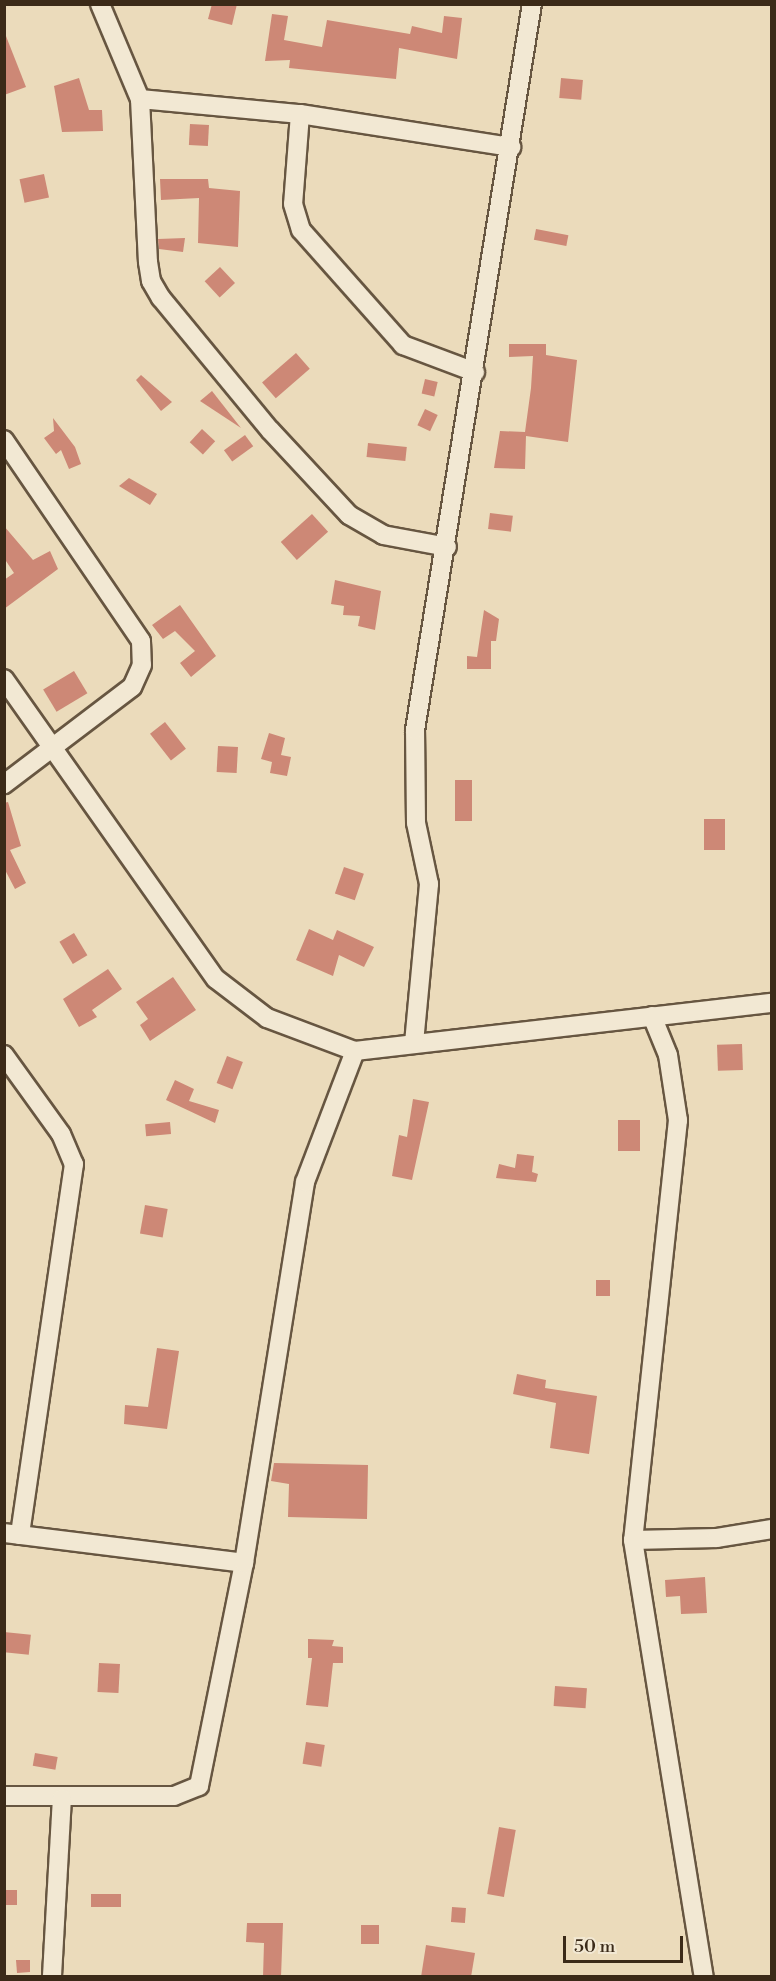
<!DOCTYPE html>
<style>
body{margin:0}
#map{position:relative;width:776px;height:1981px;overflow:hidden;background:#ebdbbb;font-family:"Libre Bodoni",serif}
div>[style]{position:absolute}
.building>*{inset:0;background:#cd8876;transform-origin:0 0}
.roads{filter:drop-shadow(2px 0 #675641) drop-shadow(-2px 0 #675641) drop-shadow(0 2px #675641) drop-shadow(0 -2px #675641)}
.street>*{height:18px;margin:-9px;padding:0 9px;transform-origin:9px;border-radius:9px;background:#f2e8d3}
span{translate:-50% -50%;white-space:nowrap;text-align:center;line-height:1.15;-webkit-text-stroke:5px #f2e8d3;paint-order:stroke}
.frame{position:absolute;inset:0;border:6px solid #3b2a18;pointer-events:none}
.scale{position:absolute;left:563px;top:1936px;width:120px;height:27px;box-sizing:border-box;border:3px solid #3b2a18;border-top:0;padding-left:8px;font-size:18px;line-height:21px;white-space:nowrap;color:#3b2a18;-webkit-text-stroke:4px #f2e8d3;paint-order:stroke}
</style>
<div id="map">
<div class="building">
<div style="clip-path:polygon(212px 4px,237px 4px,232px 25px,208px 19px)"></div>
<div style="clip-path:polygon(272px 14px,288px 16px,284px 40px,322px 47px,327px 20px,410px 34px,412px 26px,442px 33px,444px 16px,462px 18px,457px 59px,399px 48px,396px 79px,289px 68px,290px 60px,265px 61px)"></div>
<div style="clip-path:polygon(4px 31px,26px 87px,4px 95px)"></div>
<div style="clip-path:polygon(79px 78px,89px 110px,102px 110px,103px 131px,62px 132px,54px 86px)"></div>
<div style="left:561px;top:78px;width:22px;height:20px;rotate:5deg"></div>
<div style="left:190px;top:124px;width:19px;height:21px;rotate:3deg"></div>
<div style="left:44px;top:174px;width:24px;height:25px;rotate:78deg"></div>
<div style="clip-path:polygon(160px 179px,208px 179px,209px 188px,240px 191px,238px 247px,198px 243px,199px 198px,161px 200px)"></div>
<div style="left:536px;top:229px;width:33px;height:11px;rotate:11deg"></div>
<div style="clip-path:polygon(185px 238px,183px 252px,159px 249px,158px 239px)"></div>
<div style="left:220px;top:267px;width:22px;height:21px;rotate:47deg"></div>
<div style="clip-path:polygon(509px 344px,546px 344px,546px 355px,577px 360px,568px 442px,526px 436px,525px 469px,494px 468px,500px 431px,525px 432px,531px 388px,533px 356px,509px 357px)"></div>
<div style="left:296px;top:353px;width:21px;height:45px;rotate:49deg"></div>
<div style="clip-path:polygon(141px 375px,172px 402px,161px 411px,136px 380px)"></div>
<div style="left:425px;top:379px;width:13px;height:15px;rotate:13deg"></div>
<div style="clip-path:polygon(212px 391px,241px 428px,200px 401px)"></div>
<div style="left:425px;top:409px;width:14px;height:18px;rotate:25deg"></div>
<div style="clip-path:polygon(53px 418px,75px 447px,81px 464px,69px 469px,61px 450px,56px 454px,44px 438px,54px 431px)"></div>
<div style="left:202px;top:429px;width:18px;height:18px;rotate:43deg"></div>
<div style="left:245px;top:435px;width:14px;height:26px;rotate:54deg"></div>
<div style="left:368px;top:443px;width:39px;height:14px;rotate:6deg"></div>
<div style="clip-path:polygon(129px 478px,157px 494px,150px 505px,119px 486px)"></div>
<div style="left:490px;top:513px;width:23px;height:16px;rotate:7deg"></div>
<div style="left:312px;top:514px;width:24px;height:42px;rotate:48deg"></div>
<div style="clip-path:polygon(4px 526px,33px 560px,50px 551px,58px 569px,4px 609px,4px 580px,14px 573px,4px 558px)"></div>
<div style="clip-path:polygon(335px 580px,381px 591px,375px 630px,358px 626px,360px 616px,343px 615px,344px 606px,331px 604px)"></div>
<div style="clip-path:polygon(180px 605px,216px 656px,191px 677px,180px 663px,195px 651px,175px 631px,163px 639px,152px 625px)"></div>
<div style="clip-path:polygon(484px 610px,499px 619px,496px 641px,491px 641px,491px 669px,467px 669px,467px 656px,477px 657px)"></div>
<div style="left:74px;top:671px;width:26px;height:36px;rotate:59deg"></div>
<div style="left:165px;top:722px;width:34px;height:19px;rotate:52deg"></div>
<div style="clip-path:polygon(269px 733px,285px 738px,281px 755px,291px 757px,287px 776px,270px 773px,272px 762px,261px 759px)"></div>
<div style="left:218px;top:746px;width:20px;height:26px;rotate:3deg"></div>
<div style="left:455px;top:780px;width:17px;height:41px"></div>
<div style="clip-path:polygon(8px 802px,21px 846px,10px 850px,26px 883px,15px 889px,4px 868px,4px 803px)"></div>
<div style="left:704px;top:819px;width:21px;height:31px"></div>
<div style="left:344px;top:867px;width:21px;height:28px;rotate:19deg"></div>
<div style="clip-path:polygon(309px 929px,333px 940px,337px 930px,374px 947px,364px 967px,339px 955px,333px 976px,296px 960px)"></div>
<div style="left:74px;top:933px;width:26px;height:17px;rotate:59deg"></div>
<div style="clip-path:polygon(108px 969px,122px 989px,92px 1010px,97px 1017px,79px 1027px,63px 999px)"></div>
<div style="clip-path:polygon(173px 977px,196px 1010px,150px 1041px,140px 1025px,148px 1019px,136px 1002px)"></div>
<div style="left:742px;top:1044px;width:26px;height:25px;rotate:88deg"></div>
<div style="left:227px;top:1056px;width:17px;height:29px;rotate:21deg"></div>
<div style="clip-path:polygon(175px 1080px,194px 1089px,189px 1101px,219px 1110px,215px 1123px,166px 1100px)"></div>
<div style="clip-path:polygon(413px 1099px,429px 1102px,412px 1180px,392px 1176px,399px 1135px,407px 1137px)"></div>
<div style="left:618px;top:1120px;width:22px;height:31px"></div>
<div style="left:170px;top:1122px;width:12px;height:25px;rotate:85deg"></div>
<div style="clip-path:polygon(517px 1154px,534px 1156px,532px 1172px,538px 1174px,536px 1182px,496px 1178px,499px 1164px,515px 1168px)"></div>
<div style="left:145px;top:1205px;width:23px;height:29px;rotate:10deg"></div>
<div style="left:596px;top:1280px;width:14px;height:16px"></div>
<div style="clip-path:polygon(157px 1348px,179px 1351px,167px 1429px,124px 1424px,125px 1405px,148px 1407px)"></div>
<div style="clip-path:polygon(517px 1374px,546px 1380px,545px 1388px,597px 1396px,589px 1454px,550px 1448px,556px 1403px,513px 1394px)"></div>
<div style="clip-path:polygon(274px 1463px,368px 1465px,367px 1519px,288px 1517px,289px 1484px,271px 1481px)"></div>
<div style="clip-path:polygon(705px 1577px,707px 1613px,681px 1614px,680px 1596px,666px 1597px,665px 1580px)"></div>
<div style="left:4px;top:1632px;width:27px;height:20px;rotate:6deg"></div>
<div style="clip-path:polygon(308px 1639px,334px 1640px,332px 1646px,343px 1647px,343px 1663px,333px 1663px,328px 1707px,306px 1705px,312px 1658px,308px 1658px)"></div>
<div style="left:99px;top:1663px;width:21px;height:29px;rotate:3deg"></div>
<div style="left:555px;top:1686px;width:32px;height:20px;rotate:4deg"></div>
<div style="left:306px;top:1742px;width:19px;height:22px;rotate:9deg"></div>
<div style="left:35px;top:1753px;width:23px;height:13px;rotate:10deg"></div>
<div style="left:499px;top:1827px;width:17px;height:68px;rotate:10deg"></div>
<div style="left:4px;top:1890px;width:13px;height:15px"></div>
<div style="left:91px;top:1894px;width:30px;height:13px"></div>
<div style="left:452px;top:1907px;width:14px;height:15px;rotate:4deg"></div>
<div style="clip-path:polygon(247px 1923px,283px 1923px,281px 1977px,263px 1977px,264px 1943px,246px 1942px)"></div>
<div style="left:361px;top:1925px;width:18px;height:19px"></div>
<div style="clip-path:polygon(426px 1945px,475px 1953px,471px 1977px,421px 1977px)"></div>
<div style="clip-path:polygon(16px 1960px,30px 1960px,30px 1972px,17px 1973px)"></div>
</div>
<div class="roads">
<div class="street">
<div style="left:100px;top:4px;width:103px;rotate:67.2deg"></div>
<div style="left:140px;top:99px;width:161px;rotate:5.4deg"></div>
<div style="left:300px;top:114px;width:214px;rotate:8.9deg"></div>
<div style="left:140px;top:99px;width:163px;rotate:87.2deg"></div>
<div style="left:148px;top:262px;width:19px;rotate:81deg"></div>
<div style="left:151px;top:281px;width:20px;rotate:60deg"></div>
<div style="left:161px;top:298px;width:171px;rotate:50.5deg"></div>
<div style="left:270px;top:430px;width:116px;rotate:47.1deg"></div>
<div style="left:349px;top:515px;width:39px;rotate:30deg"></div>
<div style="left:383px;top:535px;width:65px;rotate:10.6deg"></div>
<div style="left:300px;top:114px;width:90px;rotate:94.4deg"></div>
<div style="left:293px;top:204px;width:27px;rotate:73deg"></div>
<div style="left:301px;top:230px;width:154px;rotate:48.4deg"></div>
<div style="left:403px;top:345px;width:77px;rotate:20.6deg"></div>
<div style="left:4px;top:440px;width:243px;rotate:55.7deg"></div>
<div style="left:141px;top:641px;width:24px;rotate:88deg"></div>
<div style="left:142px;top:665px;width:24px;rotate:114deg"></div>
<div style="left:132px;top:687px;width:161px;rotate:142.8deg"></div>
<div style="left:4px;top:679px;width:367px;rotate:54.8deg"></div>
<div style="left:216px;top:979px;width:64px;rotate:37.4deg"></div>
<div style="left:267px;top:1018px;width:94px;rotate:20.6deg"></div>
<div style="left:355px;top:1051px;width:420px;rotate:-6.6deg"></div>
<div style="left:652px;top:1016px;width:42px;rotate:67.7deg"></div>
<div style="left:668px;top:1055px;width:66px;rotate:81.3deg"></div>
<div style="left:678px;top:1120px;width:422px;rotate:96.1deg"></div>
<div style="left:633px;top:1540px;width:442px;rotate:80.8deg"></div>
<div style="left:414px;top:1043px;width:160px;rotate:-84.6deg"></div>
<div style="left:429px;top:884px;width:62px;rotate:-102deg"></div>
<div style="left:416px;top:823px;width:93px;rotate:-90.6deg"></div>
<div style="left:415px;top:730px;width:735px;rotate:-80.85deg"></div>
<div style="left:4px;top:1055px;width:97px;rotate:54.2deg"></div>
<div style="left:61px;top:1134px;width:33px;rotate:67deg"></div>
<div style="left:74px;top:1164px;width:375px;rotate:98.3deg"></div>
<div style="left:4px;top:1533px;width:242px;rotate:7.1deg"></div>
<div style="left:633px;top:1540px;width:84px;rotate:-1.4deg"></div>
<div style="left:717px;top:1538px;width:56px;rotate:-9.3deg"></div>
<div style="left:4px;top:1796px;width:170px"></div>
<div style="left:174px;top:1796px;width:27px;rotate:-22deg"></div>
<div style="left:199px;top:1786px;width:227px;rotate:-78.6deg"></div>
<div style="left:244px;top:1563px;width:386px;rotate:-80.9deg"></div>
<div style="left:305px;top:1182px;width:140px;rotate:-69.1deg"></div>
<div style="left:52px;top:1976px;width:178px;rotate:-86.8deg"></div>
</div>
</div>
<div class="frame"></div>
<div class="scale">50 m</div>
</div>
